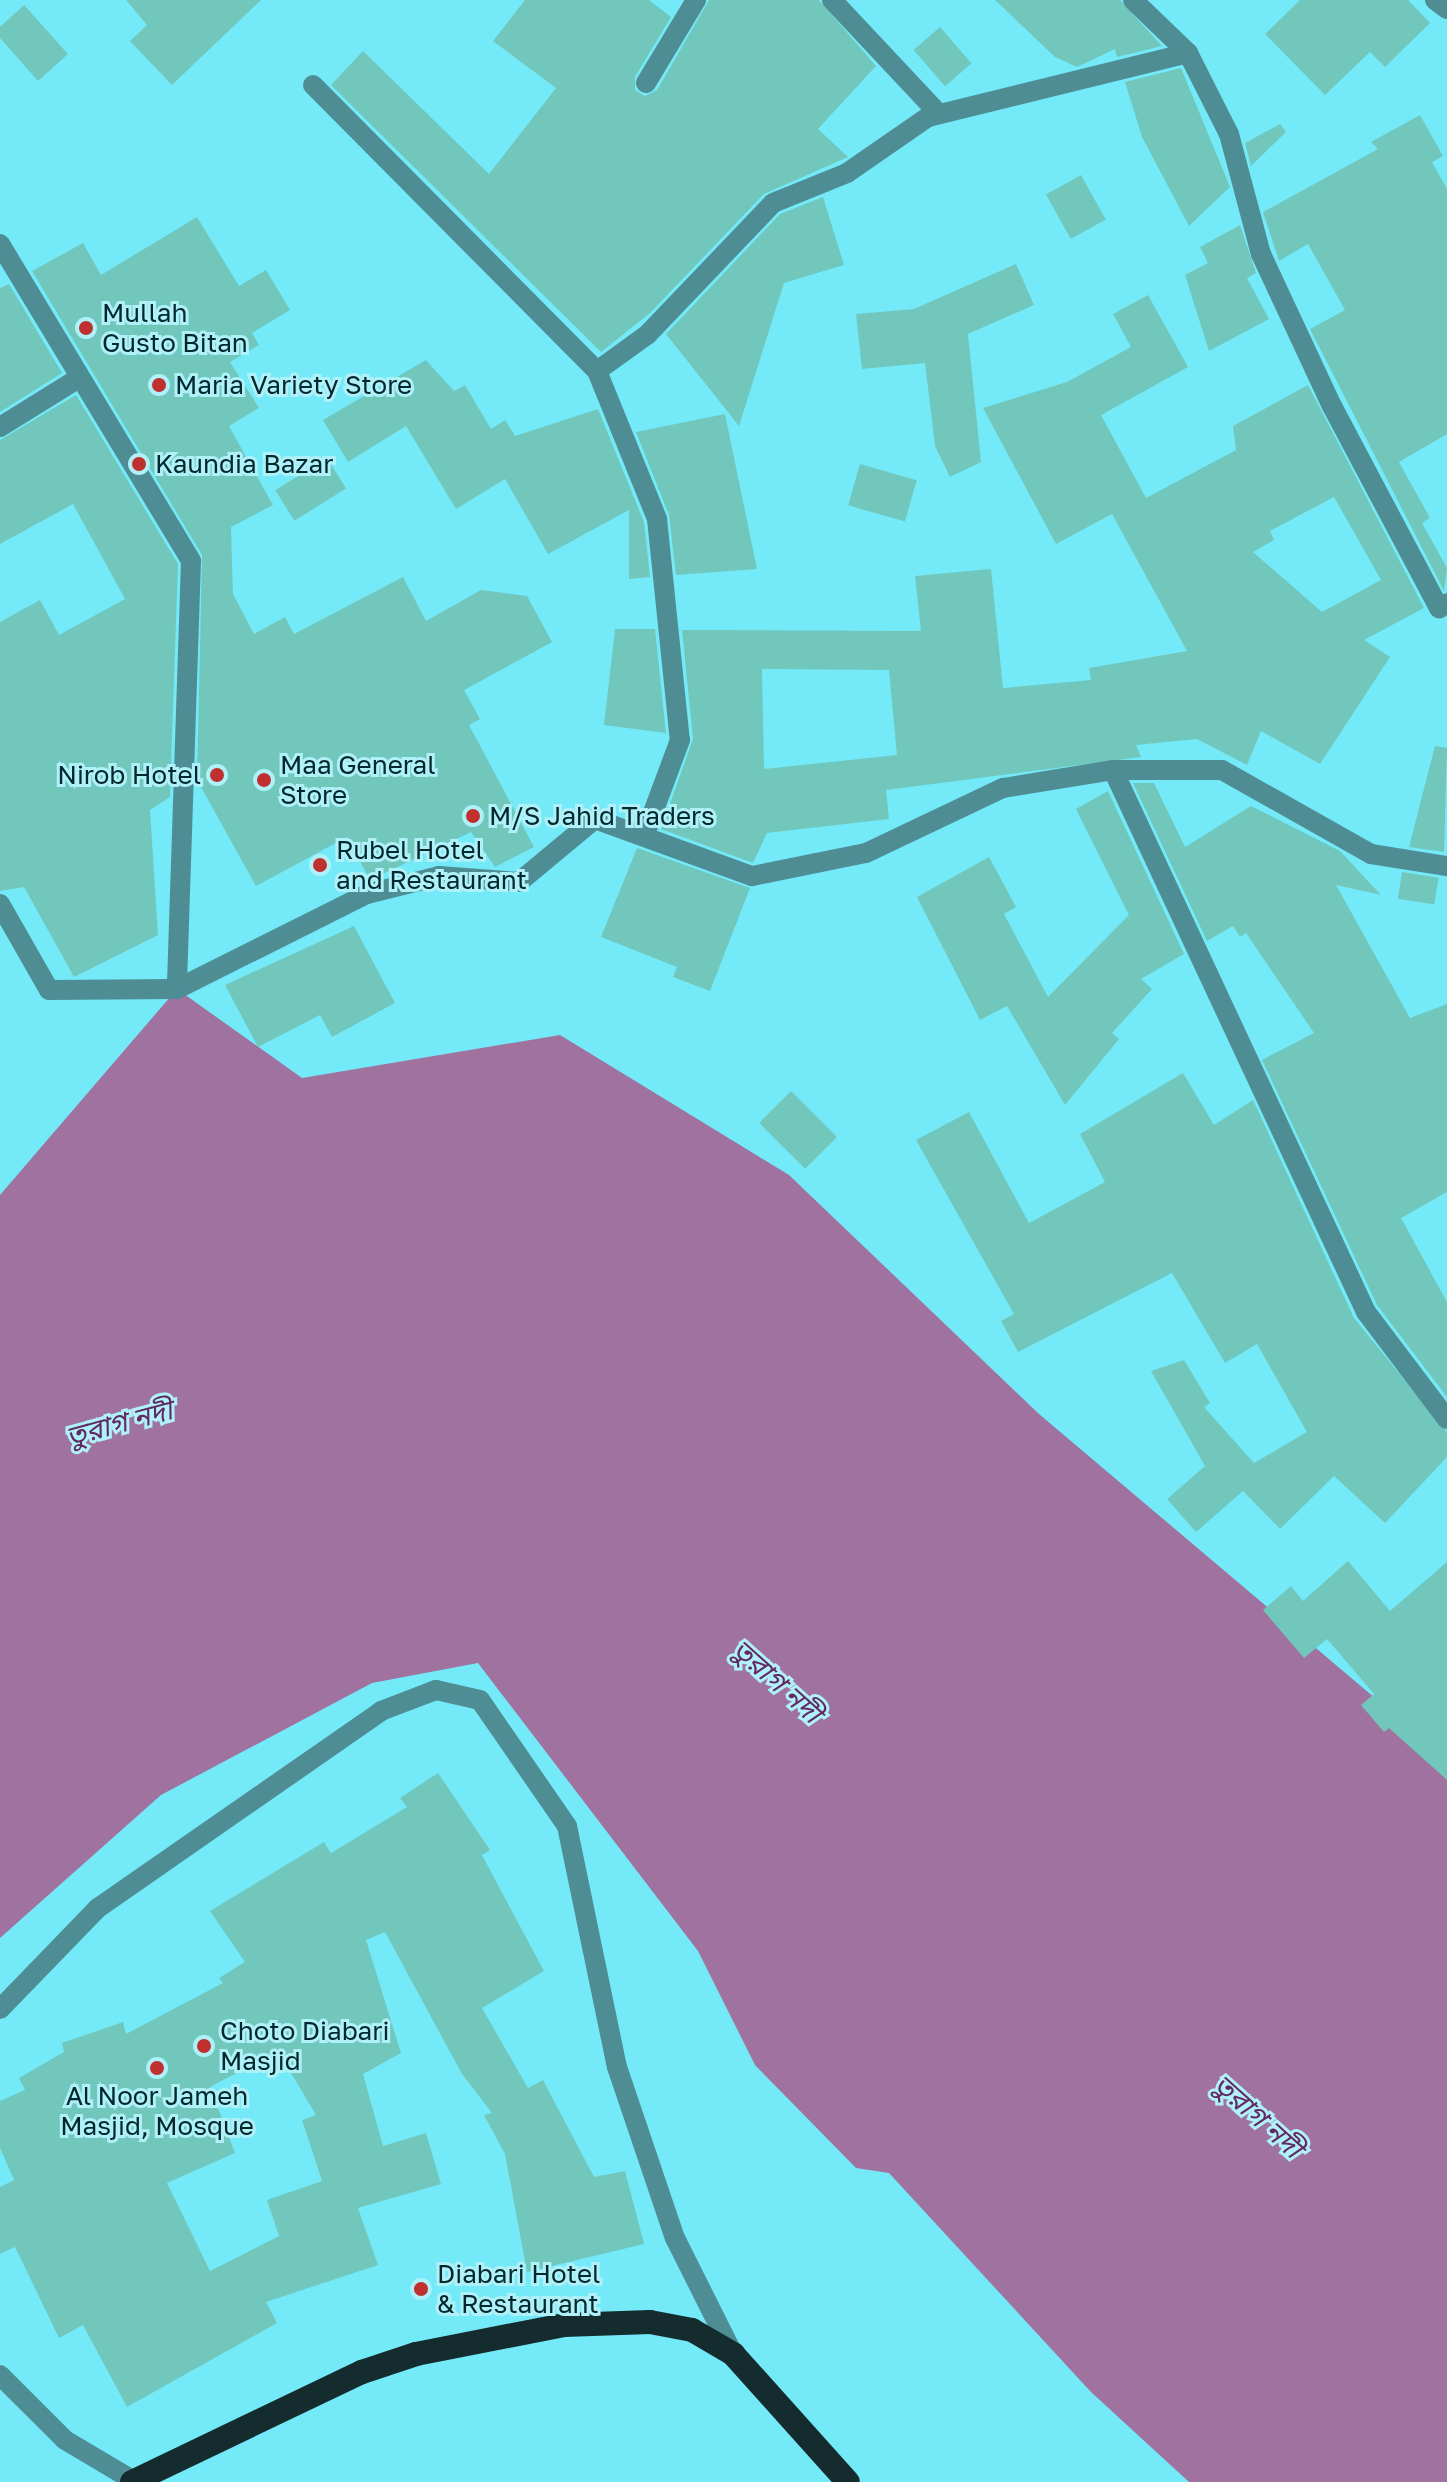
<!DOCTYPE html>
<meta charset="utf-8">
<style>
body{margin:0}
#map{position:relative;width:1447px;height:2482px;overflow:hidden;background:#74eaf9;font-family:"Golos Text","Noto Sans Bengali",sans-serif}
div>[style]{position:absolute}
.water>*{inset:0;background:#9f729f}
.building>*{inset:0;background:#72c7bd;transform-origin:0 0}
.minor>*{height:20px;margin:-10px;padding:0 10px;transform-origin:10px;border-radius:10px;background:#4f8d95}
.highway>*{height:24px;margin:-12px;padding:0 12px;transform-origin:12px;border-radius:12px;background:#152c2f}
.dots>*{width:22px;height:22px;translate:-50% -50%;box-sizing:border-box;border:4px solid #b0f0f8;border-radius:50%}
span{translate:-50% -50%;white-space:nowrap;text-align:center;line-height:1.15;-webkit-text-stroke:6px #b0f0f8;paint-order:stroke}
.poi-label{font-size:26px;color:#00282d}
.left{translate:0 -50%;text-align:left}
.right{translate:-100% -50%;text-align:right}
.water-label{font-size:28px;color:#612862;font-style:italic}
</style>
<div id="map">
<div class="water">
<div style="clip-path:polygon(177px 989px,302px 1078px,560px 1035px,789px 1175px,1039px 1414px,1447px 1759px,1447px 2482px,1189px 2482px,1091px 2392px,889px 2173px,856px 2168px,755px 2065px,698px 1951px,478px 1663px,372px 1683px,161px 1795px,0 1938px,0 1195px)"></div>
</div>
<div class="building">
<div style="clip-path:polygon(126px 0,261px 0,172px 85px,130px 41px,147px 25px)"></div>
<div style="clip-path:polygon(525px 0,649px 0,671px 17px,635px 77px,635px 90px,645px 96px,657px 90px,709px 0,819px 0,876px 66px,818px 129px,848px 157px,764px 194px,650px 313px,601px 352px,331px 85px,363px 51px,489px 174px,556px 88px,493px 41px)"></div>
<div style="clip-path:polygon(995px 0,1120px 0,1162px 46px,1117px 57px,1115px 49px,1077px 67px,1055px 57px)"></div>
<div style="clip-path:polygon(1300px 0,1408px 0,1430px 23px,1385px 67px,1370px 52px,1325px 95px,1265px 34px)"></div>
<div style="clip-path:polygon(24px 5px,68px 54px,38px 81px,0 38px,0 27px)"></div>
<div style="left:940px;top:27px;width:48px;height:35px;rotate:49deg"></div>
<div style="clip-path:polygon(1181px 68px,1230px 187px,1189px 226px,1142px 137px,1125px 82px)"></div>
<div style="clip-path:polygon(1420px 115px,1443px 156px,1432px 162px,1447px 189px,1447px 434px,1399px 462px,1430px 518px,1422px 523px,1447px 568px,1444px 591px,1310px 329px,1345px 310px,1308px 244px,1279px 261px,1263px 212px,1378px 149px,1371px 142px)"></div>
<div style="clip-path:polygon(1280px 124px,1286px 132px,1251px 166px,1245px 143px)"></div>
<div style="left:1081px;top:175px;width:51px;height:40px;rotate:61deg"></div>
<div style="clip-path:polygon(823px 197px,844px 265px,784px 283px,739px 426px,666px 334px,780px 214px)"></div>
<div style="clip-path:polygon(197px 217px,239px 286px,266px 270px,290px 310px,252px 333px,259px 345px,230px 362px,259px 408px,229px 426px,273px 505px,231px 527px,233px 594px,254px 634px,285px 617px,294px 634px,403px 577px,426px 621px,481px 590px,527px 596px,552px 642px,464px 690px,480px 719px,469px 725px,534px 847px,495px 867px,471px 832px,370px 880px,347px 837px,256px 886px,197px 780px,202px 555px,32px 271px,83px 243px,101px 275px)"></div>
<div style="clip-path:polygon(1240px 225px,1256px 273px,1247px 278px,1269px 319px,1209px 351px,1185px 275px,1208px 263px,1200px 247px)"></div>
<div style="clip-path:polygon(1016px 264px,1034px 305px,968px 334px,981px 462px,950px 477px,935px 446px,925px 363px,862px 369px,856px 314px,914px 309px)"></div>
<div style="clip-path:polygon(9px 284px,62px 373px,0 412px,0 288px)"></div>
<div style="clip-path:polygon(evenodd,1148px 295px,1188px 367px,1101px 415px,1146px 498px,1236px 450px,1233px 426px,1308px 385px,1424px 608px,1364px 640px,1390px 657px,1320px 764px,1261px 731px,1247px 765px,1197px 739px,1136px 745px,1141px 757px,886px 790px,889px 819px,767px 833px,753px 863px,661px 829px,693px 739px,682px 630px,921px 631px,915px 576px,991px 569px,1003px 688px,1091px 680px,1089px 668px,1187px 651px,1112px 514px,1056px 544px,983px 408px,1067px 382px,1131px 347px,1113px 314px,1148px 295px,1334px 497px,1381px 580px,1322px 612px,1253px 552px,1274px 540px,1270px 531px,1334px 497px,1148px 295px,762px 669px,889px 670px,897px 755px,764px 769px,762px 669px)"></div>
<div style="clip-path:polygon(426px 360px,454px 391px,465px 385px,491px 429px,505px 420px,515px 436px,598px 409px,644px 522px,650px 577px,629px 579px,629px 510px,548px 554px,505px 479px,456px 509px,406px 426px,348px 462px,323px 420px)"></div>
<div style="clip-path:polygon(76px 395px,178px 564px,170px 797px,150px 810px,158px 935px,74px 977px,24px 887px,0 891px,0 622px,40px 600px,59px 635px,125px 599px,73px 504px,0 544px,0 440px)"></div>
<div style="clip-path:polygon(725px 414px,757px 569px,676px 575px,669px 515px,636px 432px)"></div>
<div style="left:327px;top:458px;width:36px;height:61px;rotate:58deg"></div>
<div style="left:860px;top:464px;width:59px;height:43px;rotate:16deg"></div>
<div style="clip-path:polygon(615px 629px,655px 629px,666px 733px,604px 725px)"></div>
<div style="clip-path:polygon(1435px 746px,1447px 748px,1444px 852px,1409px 847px)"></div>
<div style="clip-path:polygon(1133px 783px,1154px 783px,1185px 847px,1251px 806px,1340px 851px,1381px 895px,1336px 885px,1410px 1018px,1447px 1004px,1447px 1192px,1401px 1218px,1447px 1302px,1447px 1397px,1377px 1305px,1262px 1060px,1314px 1033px,1246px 933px,1240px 937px,1233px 926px,1207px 941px)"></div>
<div style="clip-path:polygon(1108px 791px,1184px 954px,1141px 979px,1152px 989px,1112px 1033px,1119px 1039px,1065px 1105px,1007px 1006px,980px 1020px,917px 897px,989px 857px,1016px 907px,1004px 914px,1048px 997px,1129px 915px,1076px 809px)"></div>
<div style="clip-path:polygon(637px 848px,750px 888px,710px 991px,673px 977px,677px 967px,601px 937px)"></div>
<div style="left:1402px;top:872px;width:37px;height:27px;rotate:9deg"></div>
<div style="clip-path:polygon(354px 926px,395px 1003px,332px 1037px,320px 1015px,258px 1047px,225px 985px)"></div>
<div style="clip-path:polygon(1183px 1073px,1214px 1125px,1253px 1100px,1354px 1318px,1447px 1432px,1447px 1457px,1385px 1523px,1334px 1476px,1280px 1529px,1243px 1491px,1196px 1532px,1167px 1499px,1205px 1466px,1151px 1371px,1184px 1360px,1210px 1403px,1204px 1407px,1254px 1463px,1307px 1432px,1257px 1344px,1225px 1363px,1172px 1273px,1018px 1352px,1001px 1321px,1014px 1314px,916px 1140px,969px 1112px,1029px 1223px,1105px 1182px,1080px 1134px)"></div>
<div style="left:791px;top:1091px;width:65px;height:45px;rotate:45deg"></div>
<div style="clip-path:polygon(1348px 1561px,1390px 1611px,1447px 1562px,1447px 1780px,1389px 1728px,1384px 1732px,1361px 1705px,1374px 1694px,1327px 1639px,1304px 1658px,1263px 1610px,1291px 1586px,1303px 1601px)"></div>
<div style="clip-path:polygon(evenodd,438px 1773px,490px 1850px,482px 1855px,544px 1971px,482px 2008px,528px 2088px,543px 2080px,594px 2177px,625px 2171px,644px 2244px,527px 2272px,505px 2154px,484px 2115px,492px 2113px,462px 2074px,385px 1932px,366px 1940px,401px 2053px,363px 2074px,383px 2146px,426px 2133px,441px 2184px,358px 2208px,378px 2265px,266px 2302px,277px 2323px,127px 2407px,83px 2325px,59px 2338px,15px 2247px,0 2254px,0 2187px,14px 2180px,0 2148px,0 2101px,25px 2090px,19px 2078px,64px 2052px,62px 2043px,123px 2022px,126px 2034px,223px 1983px,219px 1978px,245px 1962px,210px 1911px,324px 1842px,331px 1853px,407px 1807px,400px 1798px,438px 1773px,278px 2051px,316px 2115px,302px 2120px,322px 2181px,267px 2200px,279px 2236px,210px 2271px,167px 2183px,235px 2153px,210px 2087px,278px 2051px)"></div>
</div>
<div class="minor">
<div style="left:832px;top:0;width:155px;rotate:46.8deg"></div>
<div style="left:1133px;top:0;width:76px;rotate:43.9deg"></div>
<div style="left:1188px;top:53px;width:91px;rotate:63.2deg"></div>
<div style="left:1229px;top:134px;width:124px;rotate:75.1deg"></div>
<div style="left:1261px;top:254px;width:168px;rotate:65deg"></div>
<div style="left:1332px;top:406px;width:229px;rotate:62.1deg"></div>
<div style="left:1439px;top:608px;width:9px;rotate:-32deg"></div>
<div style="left:1435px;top:0;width:15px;rotate:37deg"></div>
<div style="left:646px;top:83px;width:97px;rotate:-58.9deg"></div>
<div style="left:313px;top:85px;width:403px;rotate:45.2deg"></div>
<div style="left:597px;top:371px;width:160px;rotate:67.9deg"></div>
<div style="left:657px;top:519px;width:222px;rotate:84.1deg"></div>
<div style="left:680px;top:740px;width:103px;rotate:110.4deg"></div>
<div style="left:0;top:244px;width:370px;rotate:58.9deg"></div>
<div style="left:191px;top:561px;width:428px;rotate:91.9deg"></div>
<div style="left:177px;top:989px;width:212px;rotate:-26.6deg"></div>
<div style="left:367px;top:894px;width:74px;rotate:-14deg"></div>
<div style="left:439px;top:876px;width:80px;rotate:4.3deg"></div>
<div style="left:519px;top:882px;width:99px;rotate:-39.7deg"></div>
<div style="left:595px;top:819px;width:167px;rotate:20deg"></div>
<div style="left:752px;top:876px;width:116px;rotate:-11.4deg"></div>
<div style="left:866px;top:853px;width:152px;rotate:-25.4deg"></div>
<div style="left:1003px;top:788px;width:111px;rotate:-9.3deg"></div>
<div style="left:1113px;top:770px;width:109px"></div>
<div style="left:1222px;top:770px;width:171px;rotate:29.4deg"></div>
<div style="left:1371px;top:854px;width:77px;rotate:9deg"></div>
<div style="left:597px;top:371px;width:62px;rotate:-35.8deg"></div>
<div style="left:647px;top:335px;width:182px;rotate:-46.3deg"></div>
<div style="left:773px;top:203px;width:80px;rotate:-22.1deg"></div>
<div style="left:847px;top:173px;width:98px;rotate:-34.7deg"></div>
<div style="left:928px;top:117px;width:268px;rotate:-13.8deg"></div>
<div style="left:0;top:427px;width:91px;rotate:-31.9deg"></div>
<div style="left:1113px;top:770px;width:598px;rotate:64.98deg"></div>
<div style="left:1366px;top:1312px;width:134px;rotate:52.9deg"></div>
<div style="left:0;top:904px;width:99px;rotate:60.3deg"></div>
<div style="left:49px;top:990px;width:128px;rotate:-0.4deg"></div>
<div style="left:0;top:2009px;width:141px;rotate:-45.9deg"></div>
<div style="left:98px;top:1908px;width:345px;rotate:-34.8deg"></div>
<div style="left:381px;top:1711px;width:59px;rotate:-20.9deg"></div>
<div style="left:436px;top:1690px;width:45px;rotate:12.8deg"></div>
<div style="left:480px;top:1700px;width:153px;rotate:55.4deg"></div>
<div style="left:567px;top:1826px;width:246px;rotate:78.3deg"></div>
<div style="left:617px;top:2067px;width:181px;rotate:71.3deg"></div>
<div style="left:675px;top:2238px;width:130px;rotate:63.4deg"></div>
<div style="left:0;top:2375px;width:92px;rotate:45deg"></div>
<div style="left:65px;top:2440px;width:82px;rotate:30.6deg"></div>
</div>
<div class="highway">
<div style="left:132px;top:2482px;width:255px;rotate:-25.6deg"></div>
<div style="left:362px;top:2372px;width:57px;rotate:-18.4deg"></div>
<div style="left:416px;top:2354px;width:151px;rotate:-11.1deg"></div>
<div style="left:564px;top:2325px;width:86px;rotate:-2deg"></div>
<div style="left:650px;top:2322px;width:43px;rotate:10.8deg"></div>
<div style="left:692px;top:2330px;width:48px;rotate:30.3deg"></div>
<div style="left:733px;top:2354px;width:172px;rotate:48.1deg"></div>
</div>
<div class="dots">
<div style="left:86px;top:328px;background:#bf302e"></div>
<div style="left:159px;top:385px;background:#bf302e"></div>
<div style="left:139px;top:464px;background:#bf302e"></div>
<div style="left:217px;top:775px;background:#bf302e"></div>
<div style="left:264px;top:780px;background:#bf302e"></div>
<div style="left:473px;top:816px;background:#bf302e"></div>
<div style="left:320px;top:865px;background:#bf302e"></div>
<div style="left:204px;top:2046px;background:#bf302e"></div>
<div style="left:157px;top:2068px;background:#bf302e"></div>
<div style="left:421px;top:2289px;background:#bf302e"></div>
</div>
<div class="poi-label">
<span class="left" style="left:102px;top:328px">Mullah<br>Gusto Bitan</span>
<span class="left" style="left:175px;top:385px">Maria Variety Store</span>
<span class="left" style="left:155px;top:464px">Kaundia Bazar</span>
<span class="left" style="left:280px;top:780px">Maa General<br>Store</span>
<span class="right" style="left:201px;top:775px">Nirob Hotel</span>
<span class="left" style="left:489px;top:816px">M/S Jahid Traders</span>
<span class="left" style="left:336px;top:865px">Rubel Hotel<br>and Restaurant</span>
<span class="left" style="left:220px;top:2046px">Choto Diabari<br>Masjid</span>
<span style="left:157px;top:2111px">Al Noor Jameh<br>Masjid, Mosque</span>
<span class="left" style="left:437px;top:2289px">Diabari Hotel<br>&amp; Restaurant</span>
</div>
<div class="water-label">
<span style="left:119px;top:1423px;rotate:-15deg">তুরাগ নদী</span>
<span style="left:777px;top:1681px;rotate:42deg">তুরাগ নদী</span>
<span style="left:1258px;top:2116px;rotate:42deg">তুরাগ নদী</span>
</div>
</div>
